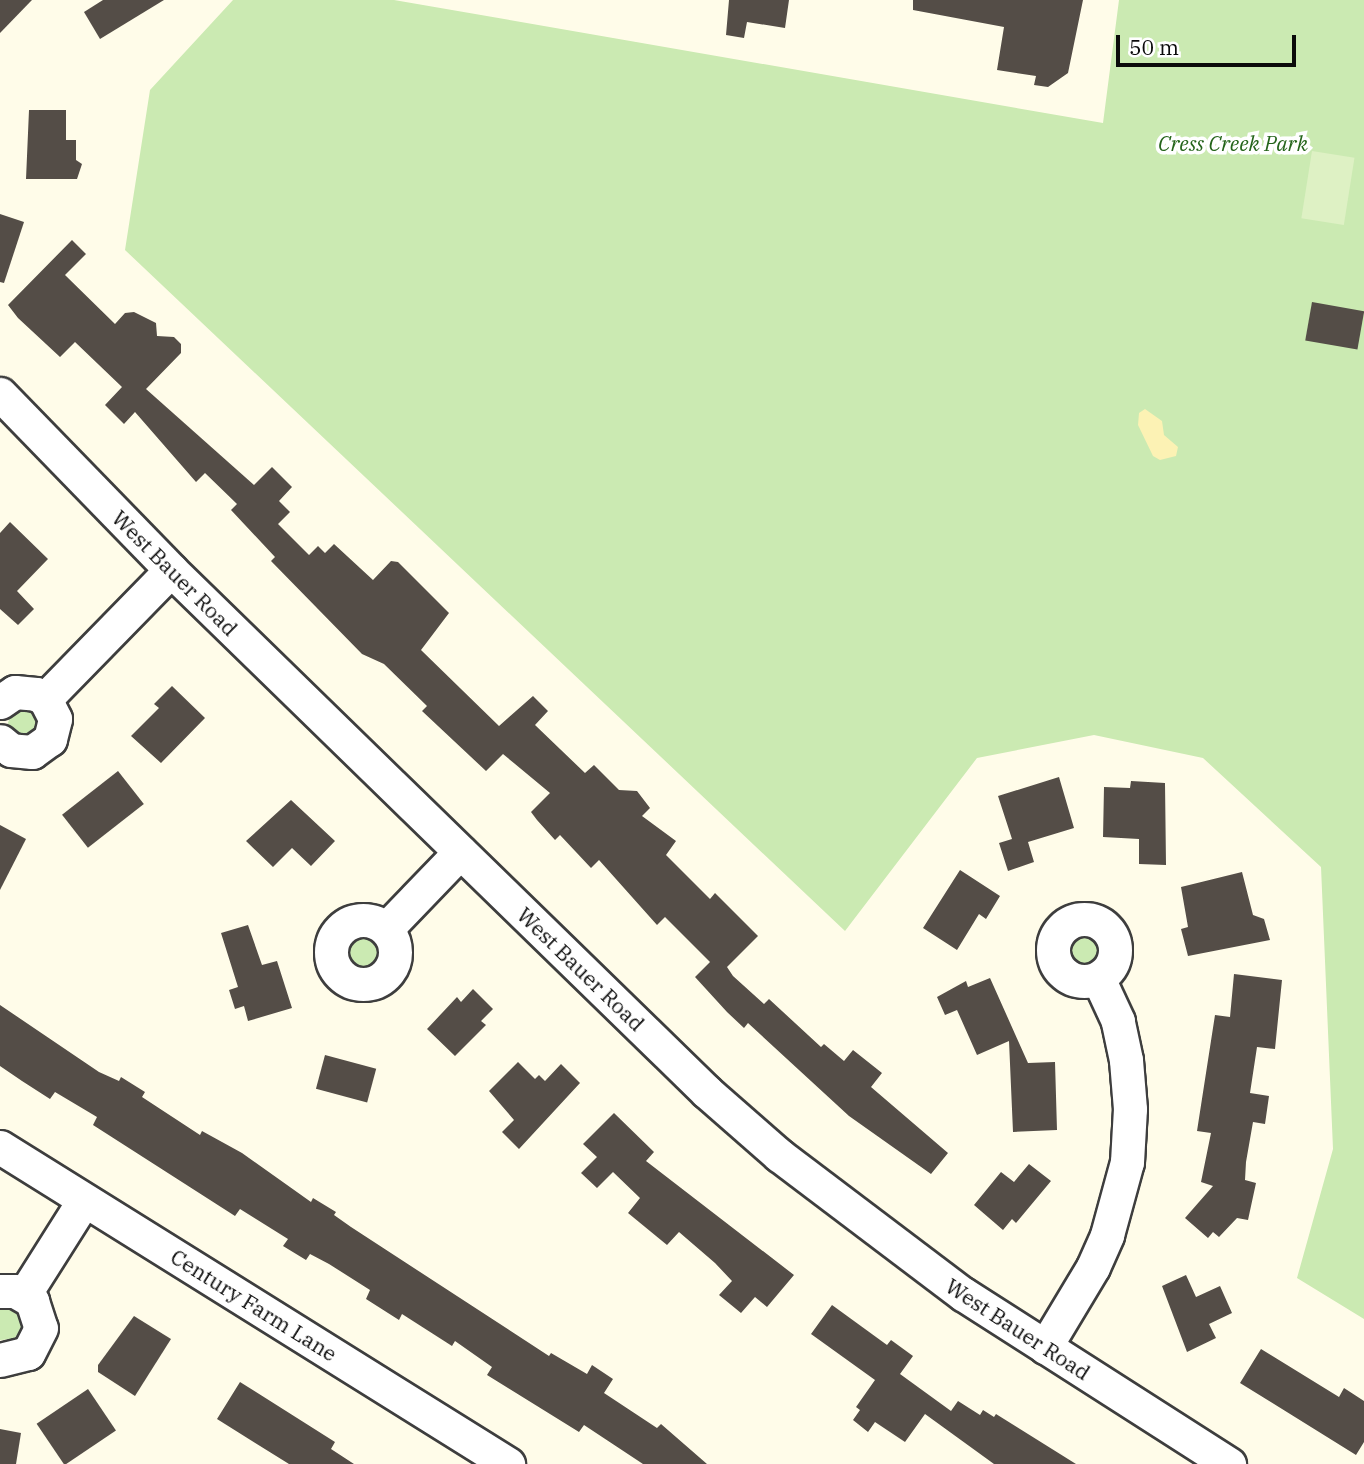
<!DOCTYPE html>
<style>
body{margin:0}
#map{position:relative;width:1364px;height:1464px;overflow:hidden;background:#fffce9;font-family:"IBM Plex Serif",serif}
div>[style]{position:absolute}
.green>*{inset:0;background:#cbeab2}
.round{border-radius:50%}
.sand>*{inset:0;background:#fcf2b4}
.pitch>*{inset:0;background:#def1c4;transform-origin:0 0}
.building>*{inset:0;background:#544d47;transform-origin:0 0}
.roads{filter:drop-shadow(2px 0 #3e3e3e) drop-shadow(-2px 0 #3e3e3e) drop-shadow(0 2px #3e3e3e) drop-shadow(0 -2px #3e3e3e)}
.minor>*{height:33px;margin:-16.5px;padding:0 16.5px;transform-origin:16.5px;border-radius:16.5px;background:#fff}
.minor>.ring{margin:-16.5px;padding:0;box-sizing:content-box;background:none;border:33px solid #fff;border-radius:50%}
span{translate:-50% -50%;white-space:nowrap;text-align:center;line-height:1.15;-webkit-text-stroke:7px #fff;paint-order:stroke}
.park-label{font-size:21px;color:#24641a;font-style:italic}
.street-label{font-size:21px;color:#0b0b0b}
.scale{position:absolute;left:1116px;top:35px;width:180px;height:32px;box-sizing:border-box;border:4px solid #0b0b0b;border-top:0;padding-left:9px;font-size:21px;line-height:24px;white-space:nowrap;color:#0b0b0b;-webkit-text-stroke:5px #fff;paint-order:stroke}
</style>
<div id="map">
<div class="green">
<div style="clip-path:polygon(233px 0,394px 0,1103px 123px,1119px 0,1364px 0,1364px 1319px,1297px 1278px,1333px 1149px,1321px 867px,1203px 758px,1094px 735px,977px 758px,845px 931px,125px 250px,150px 90px)"></div>
<div style="clip-path:polygon(27px 704px,44px 719px,29px 741px,9px 729px,8px 723px,11px 712px)"></div>
<div class="round" style="left:1067px;top:933px;width:34px;height:34px"></div>
<div class="round" style="left:346px;top:934px;width:34px;height:34px"></div>
<div style="clip-path:polygon(0 1308px,12px 1308px,21px 1316px,21px 1332px,13px 1339px,0 1340px)"></div>
</div>
<div class="sand">
<div style="clip-path:polygon(1145px 409px,1162px 421px,1164px 435px,1178px 447px,1176px 456px,1160px 460px,1153px 456px,1138px 425px,1139px 413px)"></div>
</div>
<div class="pitch">
<div style="left:1312px;top:151px;width:43px;height:68px;rotate:9deg"></div>
</div>
<div class="building">
<div style="clip-path:polygon(0 0,32px 0,0 33px)"></div>
<div style="clip-path:polygon(103px 0,164px 0,100px 39px,84px 12px)"></div>
<div style="clip-path:polygon(729px 0,789px 0,785px 28px,747px 22px,744px 38px,726px 35px)"></div>
<div style="clip-path:polygon(913px 0,1083px 0,1068px 73px,1048px 87px,1034px 85px,1036px 76px,997px 70px,1004px 27px,913px 10px)"></div>
<div style="clip-path:polygon(29px 110px,66px 110px,66px 140px,76px 140px,76px 160px,82px 164px,77px 179px,26px 179px)"></div>
<div style="clip-path:polygon(0 214px,24px 222px,4px 283px,0 282px)"></div>
<div style="clip-path:polygon(72px 240px,86px 254px,65px 275px,115px 324px,125px 313px,134px 312px,156px 323px,157px 336px,174px 337px,181px 344px,181px 353px,146px 389px,254px 485px,272px 467px,292px 487px,279px 501px,290px 512px,278px 524px,309px 555px,318px 546px,325px 553px,334px 544px,373px 580px,391px 561px,398px 562px,449px 613px,421px 650px,499px 726px,533px 696px,548px 711px,535px 725px,585px 773px,594px 765px,619px 790px,637px 791px,650px 808px,642px 816px,676px 841px,666px 855px,710px 899px,715px 893px,758px 936px,727px 967px,733px 976px,764px 1004px,769px 999px,821px 1047px,824px 1044px,844px 1061px,853px 1050px,882px 1073px,871px 1087px,948px 1153px,931px 1174px,849px 1116px,748px 1023px,744px 1028px,727px 1012px,695px 977px,710px 962px,665px 917px,657px 925px,599px 860px,591px 868px,560px 835px,555px 840px,537px 820px,531px 812px,550px 793px,503px 754px,486px 771px,422px 711px,427px 706px,384px 664px,362px 654px,271px 561px,275px 557px,231px 510px,237px 504px,205px 473px,196px 482px,135px 412px,124px 424px,105px 405px,122px 387px,75px 342px,60px 357px,18px 318px,8px 305px)"></div>
<div style="left:1312px;top:302px;width:53px;height:39px;rotate:10deg"></div>
<div style="clip-path:polygon(10px 522px,48px 559px,17px 591px,34px 609px,18px 625px,0 609px,0 533px)"></div>
<div style="clip-path:polygon(172px 686px,205px 718px,161px 763px,131px 736px,159px 708px,154px 704px)"></div>
<div style="left:118px;top:771px;width:42px;height:71px;rotate:52deg"></div>
<div style="clip-path:polygon(1059px 777px,1074px 828px,1028px 842px,1034px 862px,1008px 871px,999px 843px,1012px 839px,998px 796px)"></div>
<div style="clip-path:polygon(1131px 781px,1165px 783px,1166px 865px,1139px 864px,1139px 839px,1103px 837px,1104px 787px,1130px 788px)"></div>
<div style="clip-path:polygon(291px 800px,335px 841px,311px 866px,292px 848px,273px 867px,246px 841px)"></div>
<div style="clip-path:polygon(0 825px,26px 839px,0 890px)"></div>
<div style="clip-path:polygon(960px 870px,1000px 896px,986px 919px,979px 914px,957px 950px,923px 928px)"></div>
<div style="clip-path:polygon(1242px 872px,1253px 915px,1264px 919px,1270px 940px,1188px 956px,1181px 929px,1188px 927px,1181px 887px)"></div>
<div style="clip-path:polygon(248px 925px,262px 965px,277px 961px,292px 1008px,248px 1021px,244px 1006px,235px 1009px,229px 990px,238px 987px,221px 933px)"></div>
<div style="clip-path:polygon(1234px 974px,1282px 980px,1275px 1049px,1257px 1047px,1250px 1093px,1269px 1096px,1265px 1124px,1253px 1122px,1246px 1162px,1245px 1180px,1256px 1183px,1248px 1220px,1237px 1218px,1219px 1237px,1213px 1232px,1208px 1238px,1185px 1218px,1213px 1186px,1201px 1182px,1211px 1133px,1197px 1131px,1215px 1015px,1230px 1017px)"></div>
<div style="clip-path:polygon(990px 978px,1028px 1063px,1055px 1062px,1057px 1130px,1013px 1132px,1009px 1041px,977px 1055px,957px 1010px,945px 1015px,937px 997px,966px 981px,968px 987px)"></div>
<div style="clip-path:polygon(473px 989px,493px 1009px,481px 1021px,486px 1025px,455px 1056px,427px 1029px,457px 997px,461px 1002px)"></div>
<div style="clip-path:polygon(0 1005px,99px 1072px,119px 1081px,121px 1077px,145px 1092px,142px 1097px,200px 1135px,202px 1131px,242px 1153px,311px 1202px,313px 1198px,336px 1212px,334px 1215px,351px 1227px,549px 1356px,551px 1353px,587px 1374px,592px 1365px,613px 1379px,604px 1393px,657px 1428px,661px 1424px,707px 1464px,643px 1464px,584px 1425px,579px 1432px,487px 1375px,492px 1367px,455px 1341px,452px 1346px,402px 1314px,399px 1320px,366px 1299px,370px 1290px,329px 1264px,310px 1254px,306px 1260px,283px 1246px,288px 1239px,240px 1209px,235px 1216px,93px 1125px,97px 1117px,55px 1092px,50px 1099px,22px 1081px,0 1066px)"></div>
<div style="left:325px;top:1055px;width:53px;height:35px;rotate:15deg"></div>
<div style="clip-path:polygon(518px 1062px,535px 1079px,539px 1075px,545px 1081px,561px 1064px,580px 1083px,519px 1149px,502px 1132px,514px 1120px,489px 1091px)"></div>
<div style="clip-path:polygon(614px 1113px,654px 1152px,646px 1161px,794px 1275px,767px 1307px,755px 1297px,741px 1313px,719px 1295px,732px 1281px,715px 1263px,679px 1232px,667px 1245px,628px 1213px,640px 1198px,613px 1172px,597px 1188px,581px 1173px,597px 1157px,583px 1144px)"></div>
<div style="clip-path:polygon(1029px 1164px,1051px 1181px,1016px 1223px,1012px 1219px,1003px 1230px,974px 1205px,1001px 1172px,1014px 1182px)"></div>
<div style="clip-path:polygon(1186px 1275px,1196px 1297px,1220px 1286px,1232px 1313px,1209px 1324px,1216px 1338px,1187px 1352px,1162px 1286px)"></div>
<div style="clip-path:polygon(832px 1305px,887px 1345px,891px 1340px,913px 1356px,900px 1374px,951px 1411px,958px 1401px,980px 1415px,983px 1410px,994px 1417px,996px 1414px,1076px 1464px,994px 1464px,925px 1414px,905px 1442px,875px 1422px,868px 1432px,853px 1420px,860px 1410px,856px 1407px,875px 1380px,811px 1334px)"></div>
<div style="clip-path:polygon(134px 1316px,171px 1339px,135px 1396px,98px 1372px,98px 1365px)"></div>
<div style="clip-path:polygon(1261px 1349px,1339px 1397px,1344px 1388px,1364px 1401px,1364px 1442px,1356px 1455px,1240px 1383px)"></div>
<div style="clip-path:polygon(240px 1382px,335px 1442px,331px 1449px,354px 1464px,289px 1464px,217px 1419px)"></div>
<div style="left:88px;top:1389px;width:50px;height:62px;rotate:56deg"></div>
<div style="clip-path:polygon(0 1429px,21px 1433px,16px 1464px,0 1464px)"></div>
</div>
<div class="roads">
<div class="minor">
<div style="left:0;top:394px;width:245px;rotate:45.8deg"></div>
<div style="left:171px;top:570px;width:748px;rotate:44.24deg"></div>
<div style="left:707px;top:1092px;width:96px;rotate:41.2deg"></div>
<div style="left:779px;top:1155px;width:231px;rotate:37.1deg"></div>
<div style="left:963px;top:1294px;width:316px;rotate:32.6deg"></div>
<div style="left:45px;top:699px;width:180px;rotate:-45.7deg"></div>
<div style="left:0;top:702px;width:18px;rotate:-34deg"></div>
<div style="left:15px;top:692px;width:21px;rotate:5deg"></div>
<div style="left:36px;top:694px;width:10px;rotate:29deg"></div>
<div style="left:45px;top:699px;width:22px;rotate:63deg"></div>
<div style="left:55px;top:719px;width:21px;rotate:104deg"></div>
<div style="left:50px;top:739px;width:22px;rotate:144deg"></div>
<div style="left:32px;top:752px;width:21px;rotate:-175deg"></div>
<div style="left:11px;top:750px;width:14px;rotate:-141deg"></div>
<div class="ring" style="left:1053px;top:919px;width:29px;height:29px"></div>
<div class="ring" style="left:331px;top:920px;width:31px;height:31px"></div>
<div style="left:386px;top:929px;width:107px;rotate:-46.1deg"></div>
<div style="left:0;top:1147px;width:599px;rotate:31.96deg"></div>
<div style="left:0;top:1291px;width:15px"></div>
<div style="left:15px;top:1291px;width:20px;rotate:30deg"></div>
<div style="left:32px;top:1301px;width:28px;rotate:72deg"></div>
<div style="left:41px;top:1328px;width:28px;rotate:117deg"></div>
<div style="left:28px;top:1353px;width:29px;rotate:166deg"></div>
<div style="left:24px;top:1295px;width:112px;rotate:-57.7deg"></div>
<div style="left:1045px;top:1347px;width:93px;rotate:-59deg"></div>
<div style="left:1093px;top:1267px;width:35px;rotate:-66deg"></div>
<div style="left:1107px;top:1235px;width:76px;rotate:-74.7deg"></div>
<div style="left:1127px;top:1162px;width:53px;rotate:-86.8deg"></div>
<div style="left:1130px;top:1109px;width:49px;rotate:-94.7deg"></div>
<div style="left:1126px;top:1060px;width:40px;rotate:-102deg"></div>
<div style="left:1118px;top:1021px;width:47px;rotate:-114.9deg"></div>
</div>
</div>
<div class="park-label">
<span style="left:1233px;top:143px">Cress Creek Park</span>
</div>
<div class="street-label">
<span style="left:175px;top:573px;rotate:45deg">West Bauer Road</span>
<span style="left:581px;top:969px;rotate:44deg">West Bauer Road</span>
<span style="left:254px;top:1305px;rotate:32deg">Century Farm Lane</span>
<span style="left:1018px;top:1329px;rotate:33deg">West Bauer Road</span>
</div>
<div class="scale">50 m</div>
</div>
